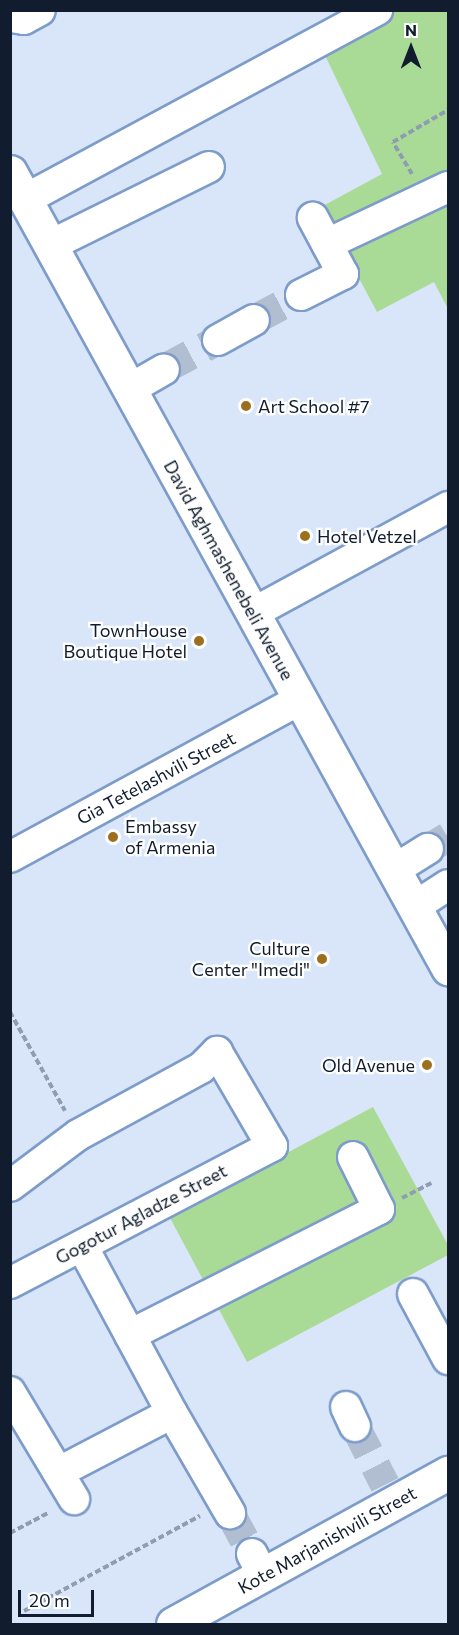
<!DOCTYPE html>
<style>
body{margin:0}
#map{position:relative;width:459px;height:1635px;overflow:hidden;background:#d9e6fa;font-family:Commissioner,sans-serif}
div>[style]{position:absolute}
.green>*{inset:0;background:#a9db96}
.minor-tunnel>*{height:30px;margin-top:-15px;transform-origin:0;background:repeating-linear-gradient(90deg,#b1bed1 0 30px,transparent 0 45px)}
.path>*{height:4px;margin-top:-2px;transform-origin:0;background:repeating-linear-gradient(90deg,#909db0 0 6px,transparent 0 9px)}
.roads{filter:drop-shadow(2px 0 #7d9cc9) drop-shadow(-2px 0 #7d9cc9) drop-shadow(0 2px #7d9cc9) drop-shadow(0 -2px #7d9cc9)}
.minor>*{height:30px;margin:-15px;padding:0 15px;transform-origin:15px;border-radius:15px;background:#fff}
.major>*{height:33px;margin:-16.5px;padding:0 16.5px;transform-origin:16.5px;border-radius:16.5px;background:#fff}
.dots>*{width:16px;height:16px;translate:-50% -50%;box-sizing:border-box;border:3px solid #fff;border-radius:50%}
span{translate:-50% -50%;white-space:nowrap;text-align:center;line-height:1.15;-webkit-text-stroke:4.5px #fff;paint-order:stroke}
.poi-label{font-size:18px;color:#111d2e}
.left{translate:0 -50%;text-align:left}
.right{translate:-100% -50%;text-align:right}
.street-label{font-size:18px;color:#111d2e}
.frame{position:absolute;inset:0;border:12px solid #111d2e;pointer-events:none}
.north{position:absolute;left:381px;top:18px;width:60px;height:60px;-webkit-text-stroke:4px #fff;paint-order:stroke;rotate:0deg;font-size:16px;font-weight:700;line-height:24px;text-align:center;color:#111d2e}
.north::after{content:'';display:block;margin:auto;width:21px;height:27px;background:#111d2e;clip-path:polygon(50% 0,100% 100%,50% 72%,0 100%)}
.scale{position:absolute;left:18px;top:1590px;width:76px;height:27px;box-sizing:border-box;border:3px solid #111d2e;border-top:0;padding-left:8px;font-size:18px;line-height:21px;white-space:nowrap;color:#111d2e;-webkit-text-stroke:4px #fff;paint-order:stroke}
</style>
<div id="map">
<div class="green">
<div style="clip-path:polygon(386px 11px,448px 11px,448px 309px,434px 282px,377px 312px,321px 207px,382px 174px,320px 45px)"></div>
<div style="clip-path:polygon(373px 1107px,448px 1245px,448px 1255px,247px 1362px,169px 1216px)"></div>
</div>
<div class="minor-tunnel">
<div style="left:254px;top:320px;width:53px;rotate:-28deg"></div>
<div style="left:164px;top:369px;width:61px;rotate:-28.2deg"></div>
<div style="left:428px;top:849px;width:23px;rotate:-31deg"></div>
<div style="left:355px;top:1426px;width:66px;rotate:63deg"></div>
<div style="left:230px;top:1513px;width:47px;rotate:61.8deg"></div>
</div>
<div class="path">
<div style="left:412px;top:174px;width:37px;rotate:-121deg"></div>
<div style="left:393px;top:142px;width:64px;rotate:-30.2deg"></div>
<div style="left:10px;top:1012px;width:113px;rotate:60.9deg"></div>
<div style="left:402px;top:1198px;width:33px;rotate:-27deg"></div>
<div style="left:10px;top:1533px;width:45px;rotate:-27.7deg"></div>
<div style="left:24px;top:1611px;width:200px;rotate:-28.4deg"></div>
</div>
<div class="roads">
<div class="minor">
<div style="left:10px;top:17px;width:14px;rotate:8deg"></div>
<div style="left:24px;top:19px;width:18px;rotate:-29deg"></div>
<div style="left:26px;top:199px;width:399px;rotate:-28.3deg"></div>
<div style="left:327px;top:244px;width:134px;rotate:-25.2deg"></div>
<div style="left:51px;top:245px;width:176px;rotate:-26.3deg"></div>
<div style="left:301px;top:295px;width:47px;rotate:-26.6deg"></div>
<div style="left:343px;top:274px;width:64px;rotate:-118.2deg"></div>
<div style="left:218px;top:340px;width:41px;rotate:-29.1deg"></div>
<div style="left:130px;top:389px;width:39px;rotate:-30deg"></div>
<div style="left:253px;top:613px;width:222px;rotate:-28.5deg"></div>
<div style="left:10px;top:857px;width:331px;rotate:-28.5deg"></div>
<div style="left:394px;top:870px;width:40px;rotate:-32deg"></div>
<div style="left:414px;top:907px;width:40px;rotate:-32.9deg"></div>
<div style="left:10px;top:1186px;width:85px;rotate:-36.9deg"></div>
<div style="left:78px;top:1135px;width:140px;rotate:-28.6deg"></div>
<div style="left:201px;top:1068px;width:23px;rotate:-45deg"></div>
<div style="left:217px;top:1052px;width:109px;rotate:59.7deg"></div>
<div style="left:272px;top:1146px;width:296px;rotate:152.4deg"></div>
<div style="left:413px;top:1294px;width:74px;rotate:61.7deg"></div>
<div style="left:130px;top:1335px;width:279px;rotate:-26.8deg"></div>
<div style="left:379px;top:1209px;width:58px;rotate:-116.6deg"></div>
<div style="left:10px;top:1392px;width:125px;rotate:59.1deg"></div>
<div style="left:346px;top:1407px;width:21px;rotate:65deg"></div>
<div style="left:172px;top:1413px;width:116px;rotate:59.9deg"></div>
<div style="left:61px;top:1471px;width:125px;rotate:-27.6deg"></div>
<div style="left:172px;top:1413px;width:190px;rotate:-118.3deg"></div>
<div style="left:252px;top:1554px;width:24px;rotate:62deg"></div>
</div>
<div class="major">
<div style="left:10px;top:172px;width:909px;rotate:61.18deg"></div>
<div style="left:173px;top:1624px;width:314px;rotate:-28.8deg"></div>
</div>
</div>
<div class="dots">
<div style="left:246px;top:406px;background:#9c6f1f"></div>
<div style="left:305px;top:536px;background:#9c6f1f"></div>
<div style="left:199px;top:641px;background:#9c6f1f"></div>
<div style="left:113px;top:837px;background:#9c6f1f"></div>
<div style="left:322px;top:959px;background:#9c6f1f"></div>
<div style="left:427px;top:1065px;background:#9c6f1f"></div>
</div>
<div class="poi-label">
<span class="left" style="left:258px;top:406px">Art School #7</span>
<span class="left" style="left:317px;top:536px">Hotel Vetzel</span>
<span class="right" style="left:187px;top:641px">TownHouse<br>Boutique Hotel</span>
<span class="left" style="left:125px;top:837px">Embassy<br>of Armenia</span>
<span class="right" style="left:310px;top:959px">Culture<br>Center "Imedi"</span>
<span class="right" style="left:415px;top:1065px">Old Avenue</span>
</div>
<div class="street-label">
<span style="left:229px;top:570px;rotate:61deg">David Aghmashenebeli Avenue</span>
<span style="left:156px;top:778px;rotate:-28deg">Gia Tetelashvili Street</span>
<span style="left:141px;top:1214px;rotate:-28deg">Gogotur Agladze Street</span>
<span style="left:327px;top:1540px;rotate:-29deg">Kote Marjanishvili Street</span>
</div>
<div class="frame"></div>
<div class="north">N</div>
<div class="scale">20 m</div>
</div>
